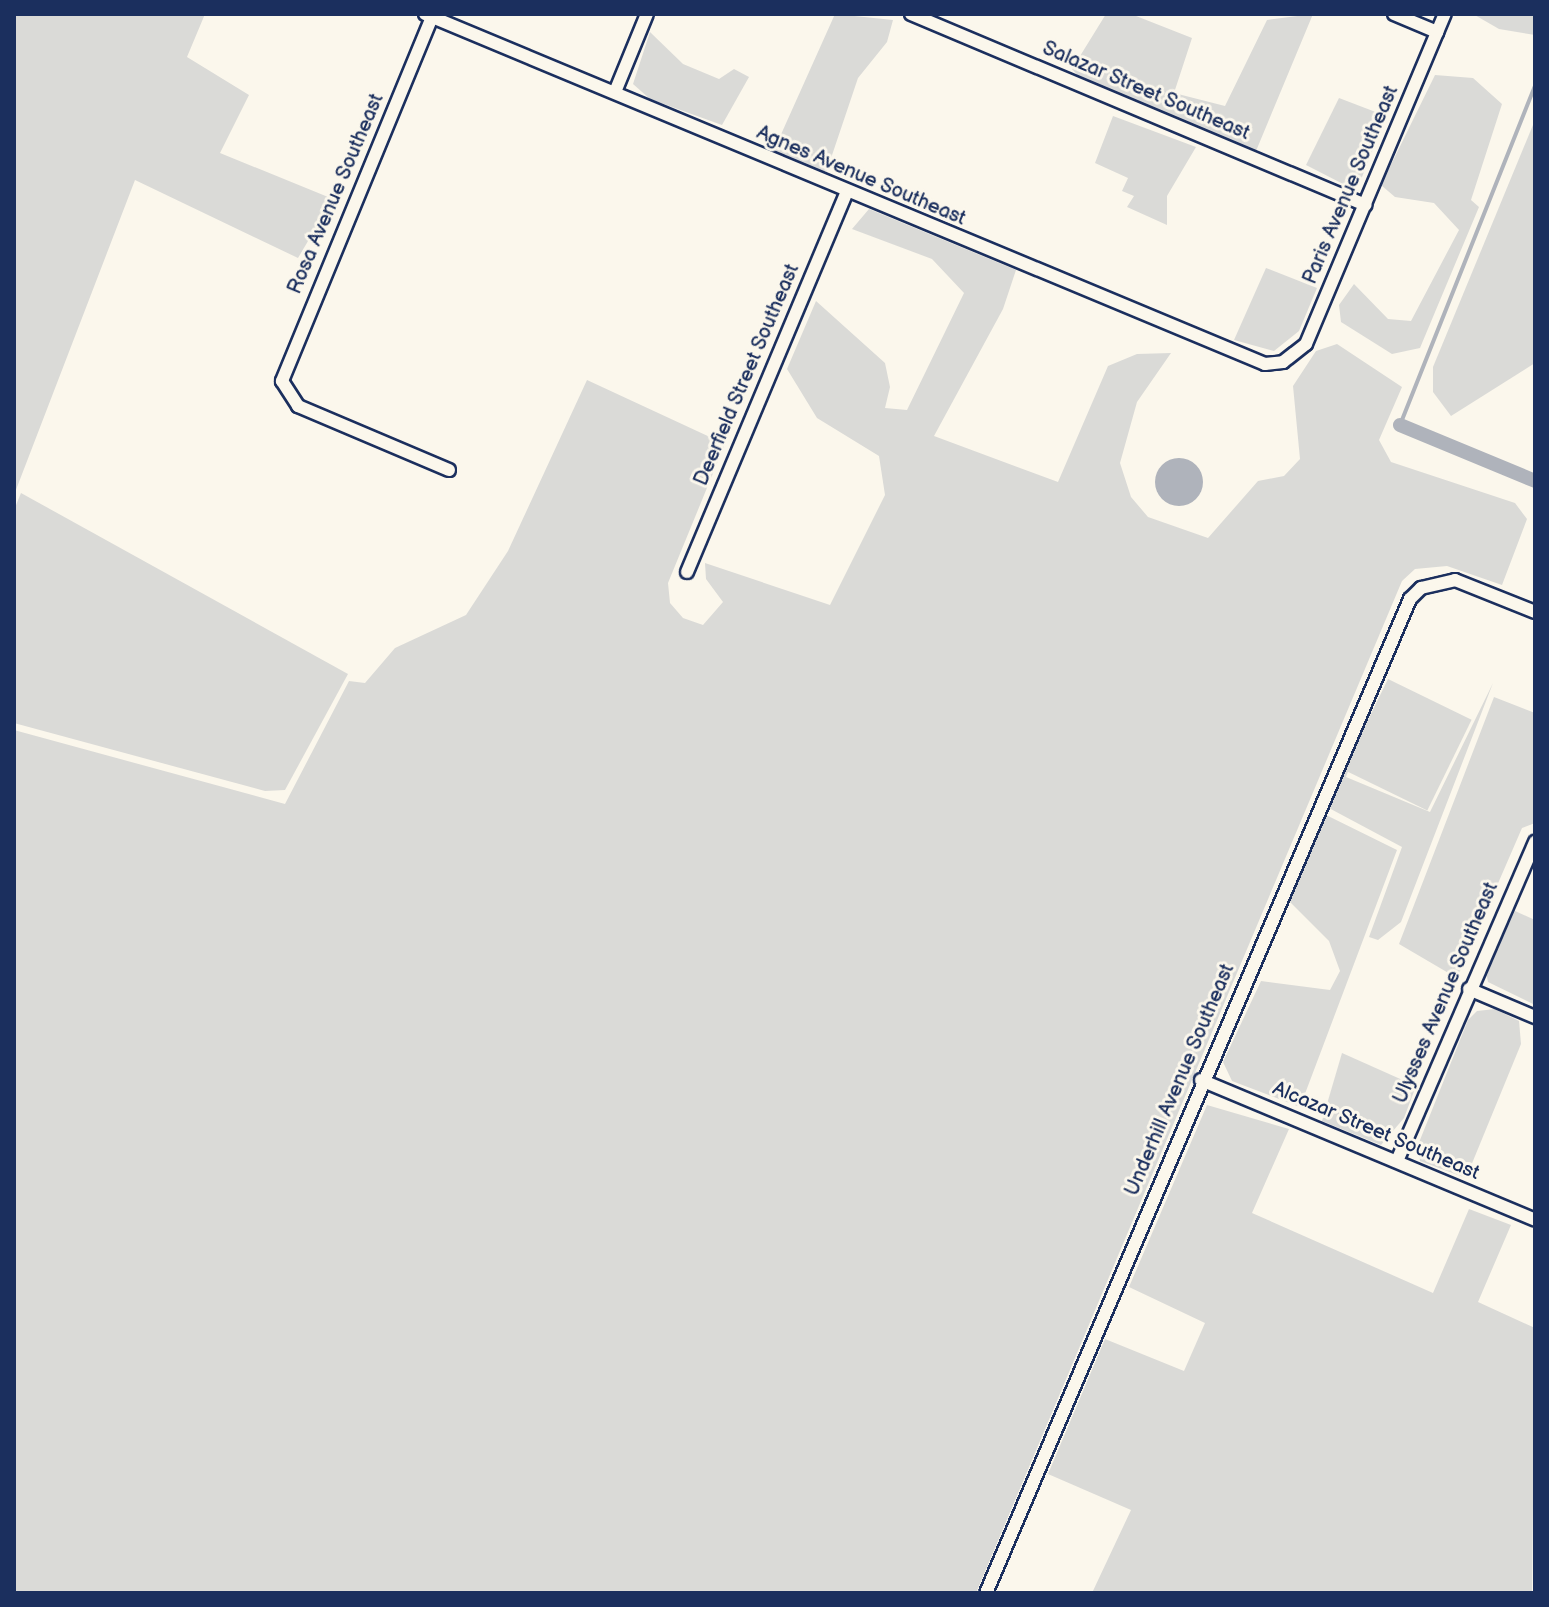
<!DOCTYPE html>
<style>
body{margin:0}
#map{position:relative;width:1549px;height:1607px;overflow:hidden;background:#fbf7ec;font-family:"Balsamiq Sans",sans-serif}
div>[style]{position:absolute}
.green>*{inset:0;background:#dadad7;transform-origin:0 0}
.water>*{inset:0;background:#afb3bb}
.round{border-radius:50%}
.stream>*{height:4px;margin:-2px;padding:0 2px;transform-origin:2px;border-radius:2px;background:#afb3bb}
.canal>*{height:14px;margin:-7px;padding:0 7px;transform-origin:7px;border-radius:7px;background:#afb3bb}
.roads{filter:drop-shadow(2px 0 #1b2f5e) drop-shadow(-2px 0 #1b2f5e) drop-shadow(0 2px #1b2f5e) drop-shadow(0 -2px #1b2f5e)}
.minor>*{height:12px;margin:-6px;padding:0 6px;transform-origin:6px;border-radius:6px;background:#fbf7ec}
span{translate:-50% -50%;white-space:nowrap;text-align:center;line-height:1.15;-webkit-text-stroke:6px #fbf7ec;paint-order:stroke}
.street-label{font-size:20px;color:#1b2f5e}
.frame{position:absolute;inset:0;border:16px solid #1b2f5e;pointer-events:none}
</style>
<div id="map">
<div class="green">
<div style="clip-path:polygon(14px 14px,205px 14px,187px 57px,249px 95px,220px 153px,333px 199px,298px 258px,135px 180px,14px 495px)"></div>
<div style="clip-path:polygon(835px 14px,893px 20px,887px 42px,858px 78px,826px 173px,774px 150px)"></div>
<div style="clip-path:polygon(1106px 14px,1131px 14px,1192px 38px,1174px 93px,1225px 106px,1267px 20px,1313px 14px,1256px 151px,1082px 80px,1072px 69px)"></div>
<div style="clip-path:polygon(1473px 14px,1535px 14px,1535px 35px,1499px 29px)"></div>
<div style="clip-path:polygon(650px 32px,683px 64px,719px 79px,734px 69px,749px 77px,722px 125px,650px 99px,633px 84px)"></div>
<div style="clip-path:polygon(1435px 75px,1473px 78px,1502px 104px,1471px 200px,1479px 207px,1420px 348px,1392px 354px,1341px 322px,1339px 305px,1354px 284px,1388px 319px,1411px 321px,1459px 230px,1434px 203px,1395px 197px,1381px 185px)"></div>
<div style="clip-path:polygon(1339px 98px,1386px 116px,1362px 177px,1349px 187px,1306px 165px)"></div>
<div style="clip-path:polygon(1113px 116px,1196px 147px,1167px 196px,1167px 225px,1127px 207px,1134px 196px,1122px 191px,1128px 178px,1095px 163px)"></div>
<div style="clip-path:polygon(1535px 120px,1535px 363px,1451px 416px,1433px 392px,1433px 367px)"></div>
<div style="clip-path:polygon(869px 209px,1016px 270px,1003px 309px,934px 436px,1058px 482px,1108px 366px,1137px 354px,1171px 353px,1137px 402px,1120px 463px,1131px 497px,1148px 517px,1208px 538px,1258px 481px,1284px 476px,1300px 459px,1293px 386px,1316px 351px,1337px 344px,1402px 387px,1379px 440px,1391px 462px,1515px 503px,1527px 519px,1502px 585px,1447px 566px,1415px 569px,1402px 581px,976px 1593px,14px 1593px,14px 730px,285px 804px,349px 681px,365px 683px,395px 648px,466px 615px,508px 551px,587px 380px,725px 444px,668px 583px,670px 603px,683px 618px,703px 625px,723px 602px,706px 579px,705px 563px,830px 605px,885px 495px,879px 456px,817px 418px,787px 369px,816px 301px,885px 363px,890px 387px,885px 408px,907px 410px,964px 293px,932px 259px,852px 229px)"></div>
<div style="clip-path:polygon(1266px 268px,1317px 288px,1299px 331px,1274px 351px,1234px 340px)"></div>
<div style="clip-path:polygon(21px 493px,348px 674px,285px 790px,265px 791px,14px 723px,14px 510px)"></div>
<div style="left:1388px;top:679px;width:93px;height:101px;rotate:26deg"></div>
<div style="clip-path:polygon(1493px 683px,1401px 922px,1378px 940px,1369px 937px,1402px 847px,1327px 807px,1373px 703px,1346px 777px,1430px 812px)"></div>
<div style="clip-path:polygon(1494px 697px,1535px 713px,1535px 823px,1522px 828px,1457px 978px,1399px 944px)"></div>
<div style="clip-path:polygon(1322px 813px,1397px 850px,1300px 1107px,1232px 1081px,1223px 1062px,1261px 981px,1330px 990px,1340px 971px,1329px 941px,1287px 899px)"></div>
<div style="clip-path:polygon(1515px 911px,1535px 920px,1535px 1005px,1488px 982px,1486px 972px)"></div>
<div style="clip-path:polygon(1495px 1009px,1519px 1021px,1521px 1044px,1466px 1178px,1420px 1161px,1418px 1145px,1468px 1020px,1477px 1011px)"></div>
<div style="clip-path:polygon(1342px 1053px,1416px 1086px,1404px 1118px,1381px 1145px,1322px 1121px)"></div>
<div style="clip-path:polygon(1207px 1105px,1289px 1129px,1252px 1213px,1433px 1293px,1469px 1209px,1511px 1225px,1478px 1302px,1535px 1328px,1532px 1593px,1092px 1593px,1131px 1510px,1048px 1474px,1105px 1339px,1184px 1371px,1205px 1323px,1129px 1287px)"></div>
</div>
<div class="water">
<div class="round" style="left:1155px;top:458px;width:48px;height:48px"></div>
</div>
<div class="stream">
<div style="left:1400px;top:425px;width:365px;rotate:-68.3deg"></div>
</div>
<div class="canal">
<div style="left:1400px;top:425px;width:146px;rotate:22.5deg"></div>
</div>
<div class="roads">
<div class="minor">
<div style="left:425px;top:14px;width:910px;rotate:22.62deg"></div>
<div style="left:1265px;top:364px;width:18px;rotate:-6deg"></div>
<div style="left:1283px;top:362px;width:29px;rotate:-38deg"></div>
<div style="left:1306px;top:344px;width:358px;rotate:-67.2deg"></div>
<div style="left:911px;top:14px;width:493px;rotate:22.8deg"></div>
<div style="left:1394px;top:14px;width:47px;rotate:22.7deg"></div>
<div style="left:432px;top:17px;width:394px;rotate:112.4deg"></div>
<div style="left:282px;top:381px;width:30px;rotate:57deg"></div>
<div style="left:298px;top:406px;width:164px;rotate:23deg"></div>
<div style="left:615px;top:92px;width:84px;rotate:-67.7deg"></div>
<div style="left:687px;top:572px;width:411px;rotate:-67.2deg"></div>
<div style="left:1469px;top:989px;width:72px;rotate:23deg"></div>
<div style="left:1201px;top:1080px;width:362px;rotate:22.7deg"></div>
<div style="left:1397px;top:1161px;width:348px;rotate:-66.6deg"></div>
<div style="left:986px;top:1593px;width:1081px;rotate:-66.9deg"></div>
<div style="left:1410px;top:599px;width:16px;rotate:-45deg"></div>
<div style="left:1421px;top:588px;width:35px;rotate:-13deg"></div>
<div style="left:1455px;top:580px;width:86px;rotate:21.8deg"></div>
</div>
</div>
<div class="street-label">
<span style="left:1146px;top:91px;rotate:23deg">Salazar Street Southeast</span>
<span style="left:861px;top:176px;rotate:23deg">Agnes Avenue Southeast</span>
<span style="left:1351px;top:185px;rotate:-67deg">Paris Avenue Southeast</span>
<span style="left:336px;top:194px;rotate:-67deg">Rosa Avenue Southeast</span>
<span style="left:747px;top:375px;rotate:-67deg">Deerfield Street Southeast</span>
<span style="left:1446px;top:993px;rotate:-67deg">Ulysses Avenue Southeast</span>
<span style="left:1180px;top:1080px;rotate:-67deg">Underhill Avenue Southeast</span>
<span style="left:1376px;top:1131px;rotate:23deg">Alcazar Street Southeast</span>
</div>
<div class="frame"></div>
</div>
